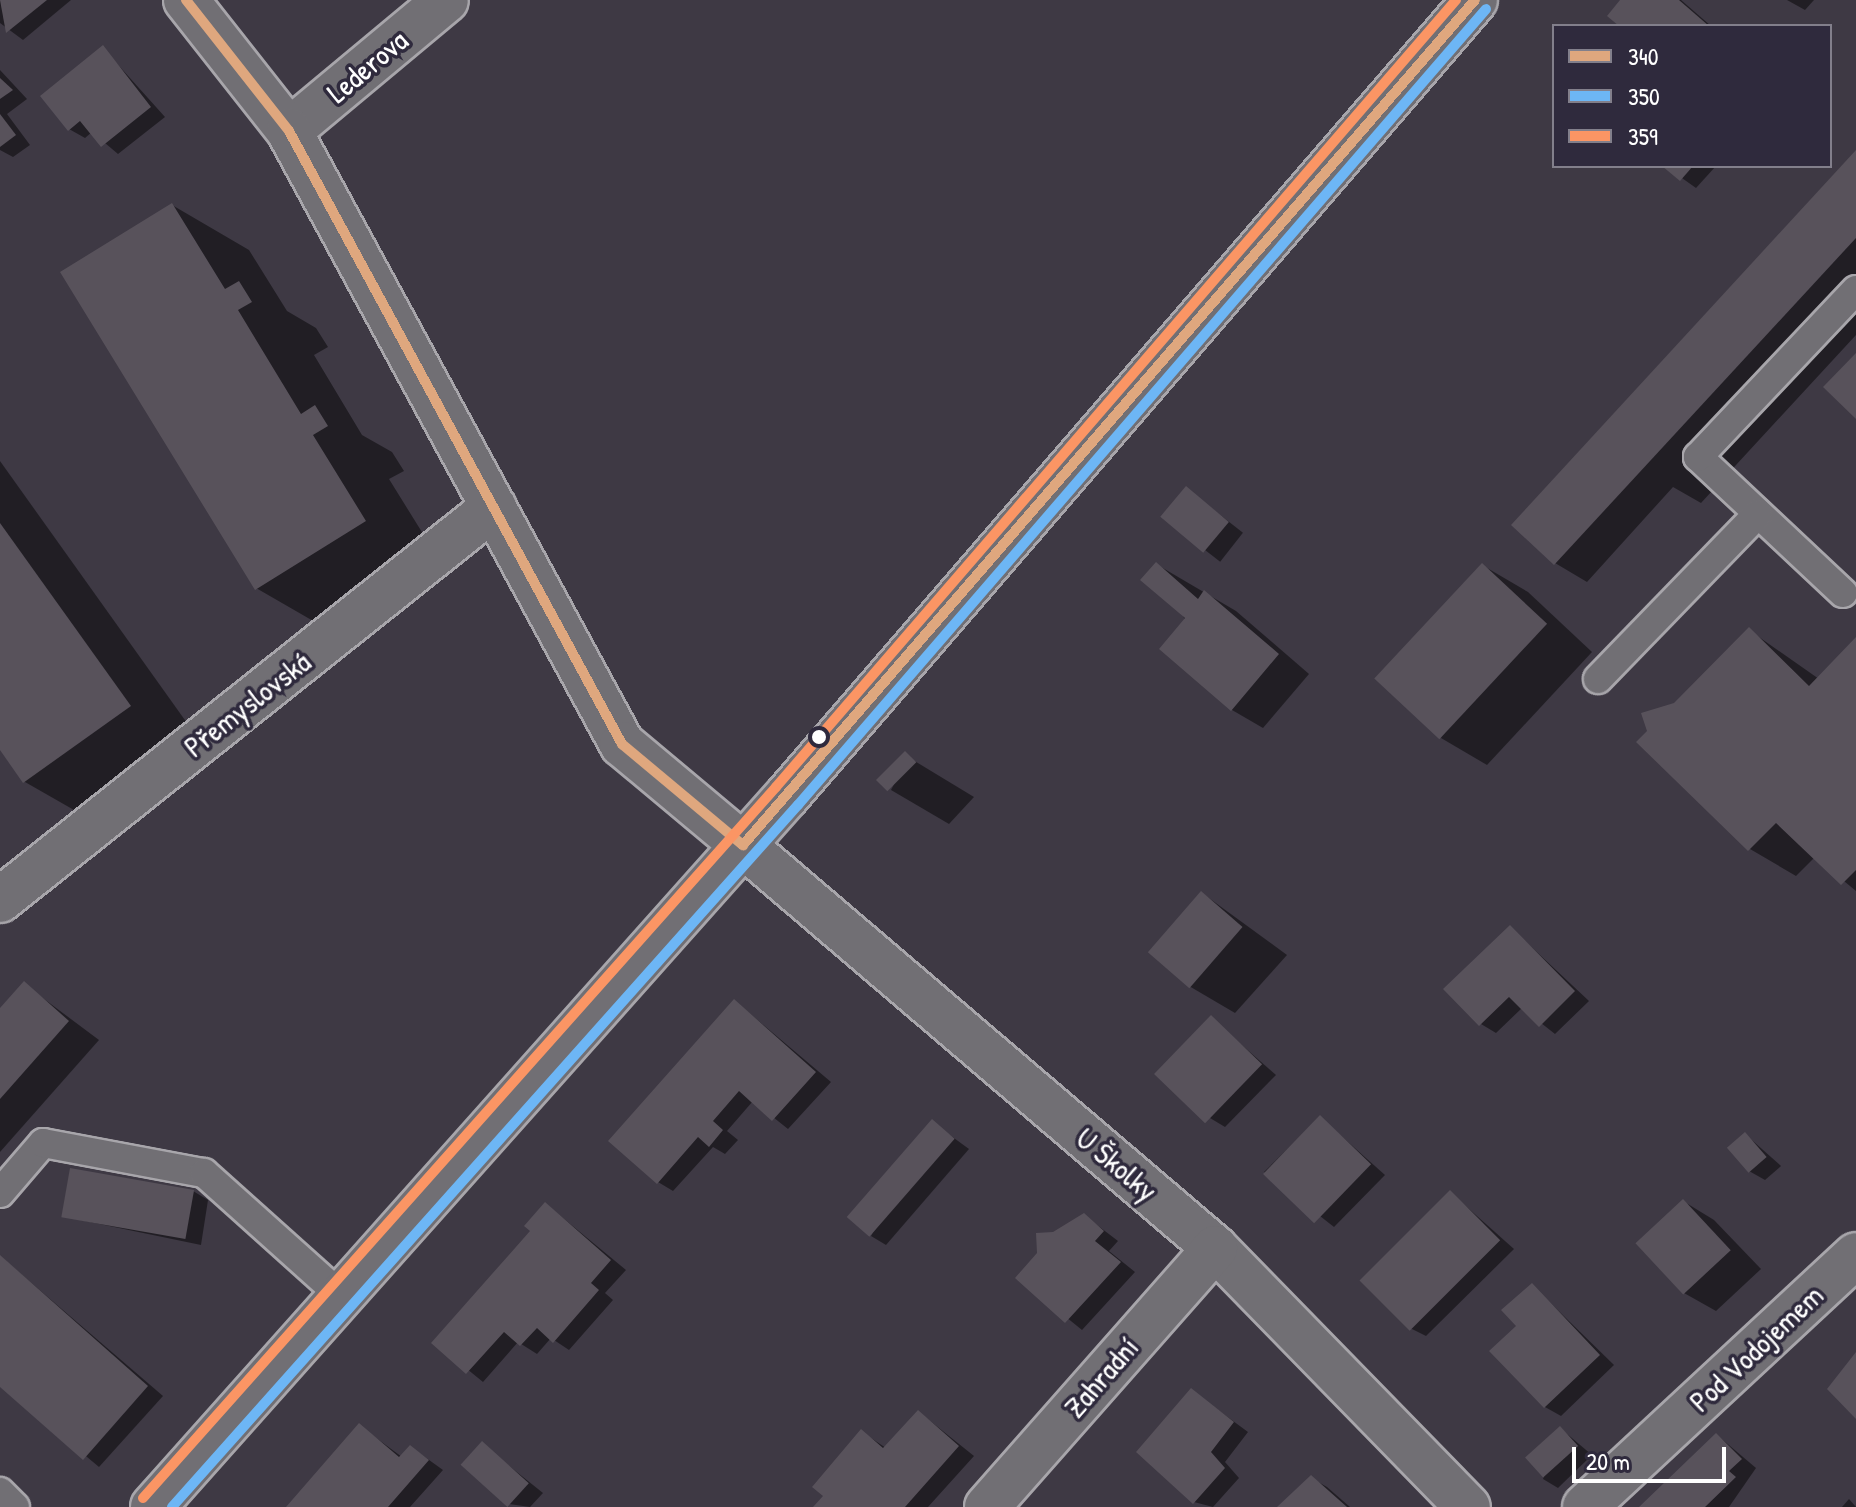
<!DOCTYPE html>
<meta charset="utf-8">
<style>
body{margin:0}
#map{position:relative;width:1856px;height:1507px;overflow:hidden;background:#3e3944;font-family:"Patrick Hand",sans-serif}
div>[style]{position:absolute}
.shadow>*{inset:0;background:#0007;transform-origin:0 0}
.building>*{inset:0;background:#58525b;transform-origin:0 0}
.roads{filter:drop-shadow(2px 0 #a8a6ab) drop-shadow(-2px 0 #a8a6ab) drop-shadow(0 2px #a8a6ab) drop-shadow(0 -2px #a8a6ab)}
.service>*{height:28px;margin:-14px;padding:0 14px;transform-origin:14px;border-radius:14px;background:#716f74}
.minor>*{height:44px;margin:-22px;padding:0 22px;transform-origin:22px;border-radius:22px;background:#716f74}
.tertiary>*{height:44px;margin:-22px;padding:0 22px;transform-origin:22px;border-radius:22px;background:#716f74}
.bus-1>*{height:10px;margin:-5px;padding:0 5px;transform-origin:5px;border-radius:5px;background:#dfa77e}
.bus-2>*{height:10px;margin:-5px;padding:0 5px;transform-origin:5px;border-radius:5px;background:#6db6f5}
.bus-3>*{height:10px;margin:-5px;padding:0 5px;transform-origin:5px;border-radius:5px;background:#fb9564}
.dots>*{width:22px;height:22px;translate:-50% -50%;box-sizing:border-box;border:4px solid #2f2a3d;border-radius:50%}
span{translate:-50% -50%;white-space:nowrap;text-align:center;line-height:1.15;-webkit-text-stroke:7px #2f2a3d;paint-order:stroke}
.street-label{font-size:30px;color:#fff}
.legend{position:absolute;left:1552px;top:24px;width:280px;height:144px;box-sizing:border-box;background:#2f2a3d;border:2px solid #827f8b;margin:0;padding:10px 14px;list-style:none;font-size:24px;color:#fff}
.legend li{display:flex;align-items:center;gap:16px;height:40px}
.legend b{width:40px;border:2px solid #827f8b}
.scale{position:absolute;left:1572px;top:1447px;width:154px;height:36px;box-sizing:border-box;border:4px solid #fff;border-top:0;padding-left:10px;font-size:24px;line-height:28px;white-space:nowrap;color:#fff;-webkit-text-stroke:6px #2f2a3d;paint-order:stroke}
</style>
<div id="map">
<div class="shadow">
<div style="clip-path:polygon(0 0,71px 0,23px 40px,0 23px)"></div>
<div style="clip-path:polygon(1623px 0,1681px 0,1711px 26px,1622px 26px)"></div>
<div style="clip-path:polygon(1787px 0,1814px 0,1805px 10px)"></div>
<div style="clip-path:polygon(103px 48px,165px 117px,118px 154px,92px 132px,85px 138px,69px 129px)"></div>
<div style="clip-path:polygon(0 70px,27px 99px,7px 114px,30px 145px,13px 157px,0 150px)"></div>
<div style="clip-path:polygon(1856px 153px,1856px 335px,1701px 503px,1673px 487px,1587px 582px,1555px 563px)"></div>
<div style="clip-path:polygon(1665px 166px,1716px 166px,1696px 188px)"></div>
<div style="clip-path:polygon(172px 205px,249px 250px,287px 311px,316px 328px,328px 347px,314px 355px,362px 435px,392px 452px,404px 471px,389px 479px,443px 566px,334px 633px,256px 588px)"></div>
<div style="clip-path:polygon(0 461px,207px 751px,102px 826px,25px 782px,0 747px)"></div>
<div style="left:1187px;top:489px;width:71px;height:37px;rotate:38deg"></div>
<div style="clip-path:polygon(1156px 564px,1236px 611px,1309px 674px,1263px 728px,1232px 710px)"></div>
<div style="clip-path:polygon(1482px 565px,1528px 592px,1592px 652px,1487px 765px,1441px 738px)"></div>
<div style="clip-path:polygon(1749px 630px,1819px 679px,1856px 640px,1856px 891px,1815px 857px,1796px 876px,1750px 849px,1676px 704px)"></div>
<div style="clip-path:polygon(908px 757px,974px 797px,949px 824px,891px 790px)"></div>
<div style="clip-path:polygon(1202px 893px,1287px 955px,1235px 1013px,1189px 986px)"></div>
<div style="clip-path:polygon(1510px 927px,1589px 1001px,1555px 1034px,1522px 1008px,1496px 1033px,1481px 1024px)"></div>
<div style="clip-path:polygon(24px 984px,99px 1040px,0 1152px,0 1011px)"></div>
<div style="clip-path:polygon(735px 1001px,831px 1082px,788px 1129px,753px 1101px,727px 1131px,738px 1140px,725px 1154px,713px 1147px,673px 1191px,658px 1182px)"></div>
<div style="clip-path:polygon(1211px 1018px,1276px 1075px,1225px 1127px,1210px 1118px)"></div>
<div style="clip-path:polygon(1320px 1117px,1385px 1175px,1334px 1227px,1264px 1172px)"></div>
<div style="clip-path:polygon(932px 1122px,969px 1149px,886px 1245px,871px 1236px)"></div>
<div style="clip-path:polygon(1745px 1134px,1781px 1166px,1765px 1180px,1749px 1171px)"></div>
<div style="clip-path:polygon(193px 1191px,208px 1200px,201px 1245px,66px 1217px)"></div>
<div style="clip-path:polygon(1450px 1192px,1514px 1249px,1426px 1336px,1410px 1328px)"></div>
<div style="clip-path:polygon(1683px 1201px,1714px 1220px,1761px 1269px,1716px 1311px,1684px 1293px)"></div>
<div style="clip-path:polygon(546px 1204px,626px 1270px,605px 1293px,613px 1300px,569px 1350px,551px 1338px,537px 1354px,518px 1342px,483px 1382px,434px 1342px,533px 1231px)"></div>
<div style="clip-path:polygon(1084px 1215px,1118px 1241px,1109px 1251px,1135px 1272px,1082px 1330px,1018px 1278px,1054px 1234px)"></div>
<div style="clip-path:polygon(0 1256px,163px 1396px,99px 1467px,0 1384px)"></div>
<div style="clip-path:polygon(1532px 1285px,1614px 1365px,1561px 1416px,1545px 1407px,1519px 1326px)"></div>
<div style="clip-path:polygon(1191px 1390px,1248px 1432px,1225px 1462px,1239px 1478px,1213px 1507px,1194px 1502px)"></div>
<div style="clip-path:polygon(919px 1412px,974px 1456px,928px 1507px,817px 1507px,862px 1432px,886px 1448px)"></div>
<div style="clip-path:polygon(360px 1426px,402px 1457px,411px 1447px,443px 1470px,410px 1507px,288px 1507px)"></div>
<div style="clip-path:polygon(1560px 1428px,1592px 1455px,1558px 1488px,1543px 1479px)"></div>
<div style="clip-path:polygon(1717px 1435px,1756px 1468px,1729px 1507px,1642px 1507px)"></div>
<div style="clip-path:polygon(482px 1444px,543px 1493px,530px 1507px,509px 1504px)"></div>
<div style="clip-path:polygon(1311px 1478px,1327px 1487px,1350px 1507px,1280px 1507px)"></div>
<div style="clip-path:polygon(1849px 1499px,1856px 1507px,1842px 1507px)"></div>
</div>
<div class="building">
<div style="clip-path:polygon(0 0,47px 0,6px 33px)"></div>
<div style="clip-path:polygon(1620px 0,1679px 0,1709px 26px,1619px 26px,1607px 16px)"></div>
<div style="clip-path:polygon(103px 45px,151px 107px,101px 147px,80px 121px,68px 131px,40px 96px)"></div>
<div style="clip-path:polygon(0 78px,13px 90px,0 99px)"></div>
<div style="clip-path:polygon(0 114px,16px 135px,0 147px)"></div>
<div style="clip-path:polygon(1856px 150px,1856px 238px,1554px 565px,1511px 525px)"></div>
<div style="clip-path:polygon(1662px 166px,1693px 166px,1680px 181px)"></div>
<div style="clip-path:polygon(172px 203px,225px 289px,239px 281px,252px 302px,238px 310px,301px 414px,315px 405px,328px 426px,313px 435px,366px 521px,255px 590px,60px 272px)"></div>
<div style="clip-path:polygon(1856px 353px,1856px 419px,1823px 387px)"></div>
<div style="left:1186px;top:486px;width:56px;height:40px;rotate:40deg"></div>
<div style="clip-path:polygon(0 523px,131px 706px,23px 783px,0 750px)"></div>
<div style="clip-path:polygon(1156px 562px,1198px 599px,1204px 590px,1279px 654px,1231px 711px,1159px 649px,1185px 618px,1140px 580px)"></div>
<div style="left:1482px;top:563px;width:89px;height:158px;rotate:43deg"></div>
<div style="clip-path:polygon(1749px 627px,1809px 686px,1856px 637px,1856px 870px,1841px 885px,1776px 823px,1748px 851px,1636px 742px,1647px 731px,1641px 713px,1674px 703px)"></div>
<div style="left:905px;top:751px;width:16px;height:41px;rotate:45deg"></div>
<div style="left:1201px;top:891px;width:55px;height:81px;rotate:41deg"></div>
<div style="clip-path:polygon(1510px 925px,1575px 991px,1539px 1027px,1509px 997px,1479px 1026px,1443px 989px)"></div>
<div style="clip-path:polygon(24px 981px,69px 1021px,0 1099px,0 1008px)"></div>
<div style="clip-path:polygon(734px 999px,816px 1072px,772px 1121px,739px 1091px,713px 1121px,723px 1130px,709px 1147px,698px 1137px,657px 1184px,608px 1141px)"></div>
<div style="left:1211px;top:1015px;width:71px;height:82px;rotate:44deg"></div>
<div style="left:1320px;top:1115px;width:71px;height:82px;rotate:44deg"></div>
<div style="left:932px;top:1119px;width:30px;height:130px;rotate:41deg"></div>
<div style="left:1745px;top:1132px;width:33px;height:24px;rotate:49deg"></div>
<div style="left:70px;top:1168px;width:126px;height:50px;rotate:10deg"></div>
<div style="left:1450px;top:1190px;width:71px;height:128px;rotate:45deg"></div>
<div style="left:1683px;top:1199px;width:70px;height:65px;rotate:47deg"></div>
<div style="clip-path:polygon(545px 1202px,611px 1260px,591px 1283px,599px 1290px,553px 1343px,537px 1328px,520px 1346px,504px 1332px,466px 1374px,431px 1343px,530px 1231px,524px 1226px)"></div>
<div style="clip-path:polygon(1084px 1213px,1104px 1231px,1095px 1241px,1121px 1262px,1065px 1323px,1015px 1278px,1037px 1253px,1036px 1233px,1053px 1232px)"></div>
<div style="clip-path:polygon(0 1255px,148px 1386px,83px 1460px,0 1387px)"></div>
<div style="clip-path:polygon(1532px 1283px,1600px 1355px,1544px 1408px,1489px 1351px,1516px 1326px,1501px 1310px)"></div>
<div style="clip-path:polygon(1856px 1352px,1856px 1419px,1827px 1389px)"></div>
<div style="clip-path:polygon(1191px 1388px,1234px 1422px,1211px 1452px,1225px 1468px,1193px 1504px,1136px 1452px)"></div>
<div style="clip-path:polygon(918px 1410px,959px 1446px,905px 1507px,813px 1507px,823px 1496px,812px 1487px,861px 1429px,883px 1448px)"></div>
<div style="clip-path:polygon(359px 1423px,399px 1457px,410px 1445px,429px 1460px,388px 1507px,286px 1507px)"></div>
<div style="left:1560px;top:1426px;width:27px;height:47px;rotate:48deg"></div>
<div style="clip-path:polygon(1716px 1433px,1742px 1459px,1729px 1471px,1736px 1477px,1705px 1507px,1639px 1507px)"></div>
<div style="left:482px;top:1441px;width:63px;height:32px;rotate:42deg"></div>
<div style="clip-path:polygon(1311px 1475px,1347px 1507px,1277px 1507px)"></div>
</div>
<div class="roads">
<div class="service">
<div style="left:1843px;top:593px;width:199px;rotate:-136.8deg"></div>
<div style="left:1698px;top:457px;width:230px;rotate:-46.6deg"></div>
<div style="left:1598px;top:679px;width:230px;rotate:-45.9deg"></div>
<div style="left:0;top:1193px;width:66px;rotate:-49.3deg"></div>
<div style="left:43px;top:1143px;width:164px;rotate:10.6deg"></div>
<div style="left:204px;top:1173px;width:184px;rotate:41.9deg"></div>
<div style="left:0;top:1492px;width:21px;rotate:45deg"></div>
</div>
<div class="minor">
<div style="left:289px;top:131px;width:204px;rotate:-39.8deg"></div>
<div style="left:743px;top:845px;width:621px;rotate:40.49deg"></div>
<div style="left:1215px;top:1248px;width:362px;rotate:45.7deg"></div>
<div style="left:0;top:900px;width:631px;rotate:-38.5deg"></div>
<div style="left:987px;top:1507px;width:345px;rotate:-48.6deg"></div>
<div style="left:1585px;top:1507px;width:370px;rotate:-42.9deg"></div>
</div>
<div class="tertiary">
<div style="left:186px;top:0;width:167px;rotate:51.8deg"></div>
<div style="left:289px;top:131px;width:698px;rotate:61.49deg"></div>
<div style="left:622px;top:744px;width:158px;rotate:39.9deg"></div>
<div style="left:153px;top:1507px;width:953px;rotate:-48.28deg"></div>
<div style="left:787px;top:796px;width:1052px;rotate:-49.16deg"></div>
</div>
</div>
<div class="bus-1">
<div style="left:186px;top:0;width:167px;rotate:51.8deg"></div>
<div style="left:289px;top:131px;width:698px;rotate:61.49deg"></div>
<div style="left:622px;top:744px;width:158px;rotate:39.9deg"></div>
<div style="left:743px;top:845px;width:1118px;rotate:-49.1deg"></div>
</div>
<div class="bus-2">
<div style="left:172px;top:1507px;width:941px;rotate:-48.28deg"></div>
<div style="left:798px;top:805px;width:1052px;rotate:-49.16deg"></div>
</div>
<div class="bus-3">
<div style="left:143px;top:1498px;width:952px;rotate:-48.32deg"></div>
<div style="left:776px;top:787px;width:1040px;rotate:-49.17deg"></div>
</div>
<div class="dots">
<div style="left:819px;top:737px;background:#fff"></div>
</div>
<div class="street-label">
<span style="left:367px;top:66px;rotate:-40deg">Lederova</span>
<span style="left:247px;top:704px;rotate:-38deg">Přemyslovská</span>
<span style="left:1117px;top:1164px;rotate:40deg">U Školky</span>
<span style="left:1756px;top:1348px;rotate:-43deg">Pod Vodojemem</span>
<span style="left:1101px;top:1377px;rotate:-49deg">Zahradní</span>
</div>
<ul class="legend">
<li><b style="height:10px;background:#dfa77e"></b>340</li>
<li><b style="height:10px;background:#6db6f5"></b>350</li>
<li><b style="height:10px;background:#fb9564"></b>359</li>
</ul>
<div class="scale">20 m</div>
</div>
